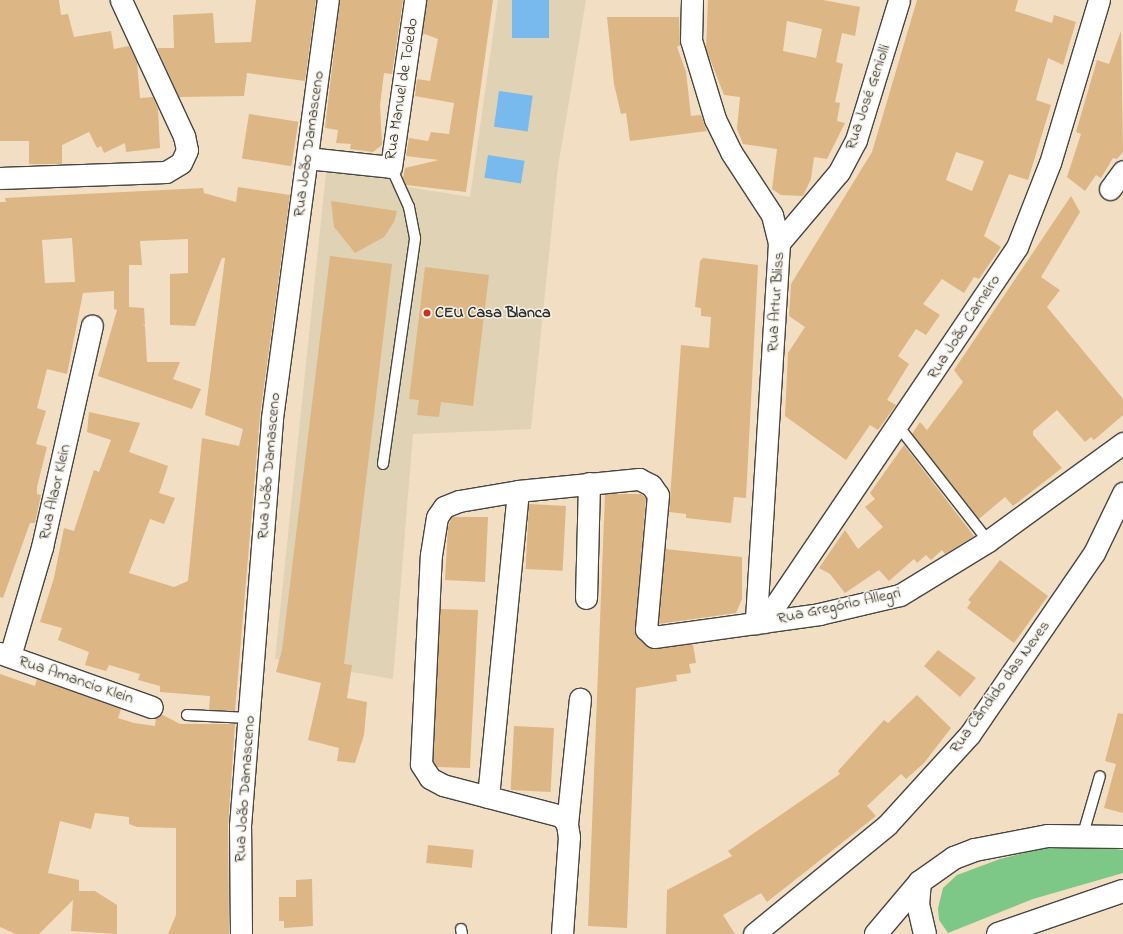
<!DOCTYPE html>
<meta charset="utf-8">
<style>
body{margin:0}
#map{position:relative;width:1123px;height:934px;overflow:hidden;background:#f2dfc3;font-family:"Indie Flower",sans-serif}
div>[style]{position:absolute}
.built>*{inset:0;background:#e0d2b4}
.green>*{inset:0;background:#7dc887}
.water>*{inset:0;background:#79baee;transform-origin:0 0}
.building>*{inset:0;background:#dcb685;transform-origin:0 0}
.roads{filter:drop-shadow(1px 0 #494642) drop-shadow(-1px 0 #494642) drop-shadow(0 1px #494642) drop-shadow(0 -1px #494642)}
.service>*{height:10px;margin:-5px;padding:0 5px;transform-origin:5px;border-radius:5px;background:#fff}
.minor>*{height:21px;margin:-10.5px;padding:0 10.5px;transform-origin:10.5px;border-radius:10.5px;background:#fff}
.primary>*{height:22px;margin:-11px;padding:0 11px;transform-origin:11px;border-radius:11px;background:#fff}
.dots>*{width:11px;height:11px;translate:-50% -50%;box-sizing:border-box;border:2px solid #f7f3e8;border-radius:50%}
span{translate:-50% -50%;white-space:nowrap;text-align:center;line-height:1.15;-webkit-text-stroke:3px #f7f3e8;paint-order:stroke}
.street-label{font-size:16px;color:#2b2b2b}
.poi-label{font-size:16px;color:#2b2b2b;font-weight:700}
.left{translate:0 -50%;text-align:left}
</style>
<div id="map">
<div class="built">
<div style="clip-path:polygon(498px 0,586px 0,558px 167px,531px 429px,413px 434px,393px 679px,275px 659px,326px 173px,393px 178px,395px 185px,470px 197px)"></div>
</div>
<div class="green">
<div style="clip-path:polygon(1096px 846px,1123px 850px,1123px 873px,1033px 899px,948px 933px,939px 920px,938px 908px,943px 888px,957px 875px,1000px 859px,1045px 848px)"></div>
</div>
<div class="water">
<div style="left:512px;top:0;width:37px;height:38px"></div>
<div style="left:499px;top:91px;width:34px;height:36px;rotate:8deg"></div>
<div style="left:488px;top:155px;width:37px;height:23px;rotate:9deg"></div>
</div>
<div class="building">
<div style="clip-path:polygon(0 0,59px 0,61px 15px,68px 14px,74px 37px,111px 31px,114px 49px,129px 46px,137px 62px,140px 98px,153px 97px,158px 109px,160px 148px,126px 152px,125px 143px,104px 153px,101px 146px,97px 148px,89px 132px,62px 145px,62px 164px,29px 164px,29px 141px,0 141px)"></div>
<div style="clip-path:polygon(256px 0,316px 0,305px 81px,247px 73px,244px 96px,179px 97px,157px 48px,174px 48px,173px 15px,213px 13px,215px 43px,251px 42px)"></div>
<div style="clip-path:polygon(340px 0,403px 0,392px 74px,384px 73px,380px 105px,382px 145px,373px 152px,350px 149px,351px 144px,336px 143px,338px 130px,325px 128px)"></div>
<div style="clip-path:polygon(427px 0,493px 0,466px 192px,406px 185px,403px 178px,405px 168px,439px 160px,406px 156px,409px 138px,428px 141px,431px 132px,449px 134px,454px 103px,415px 96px,417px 79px,430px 81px,438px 39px,422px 33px)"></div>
<div style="clip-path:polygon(evenodd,708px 0,823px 0,860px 7px,855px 36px,842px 33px,836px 62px,843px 64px,835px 102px,840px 103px,837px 121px,845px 123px,827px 159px,814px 157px,811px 179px,803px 196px,781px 195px,772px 189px,777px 149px,743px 144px,737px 129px,740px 97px,724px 95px,706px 49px,708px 0,787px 21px,822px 29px,816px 58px,783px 51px,787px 21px)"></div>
<div style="clip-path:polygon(evenodd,917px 0,1018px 0,1015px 11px,1052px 23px,1054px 15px,1076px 22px,1063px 65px,1048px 58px,1036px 100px,1051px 105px,1028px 180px,1009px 174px,984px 236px,1001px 247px,979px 279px,974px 277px,964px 293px,942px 279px,923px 304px,940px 315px,926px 335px,916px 329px,898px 356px,909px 364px,887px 400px,896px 405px,878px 430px,870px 425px,846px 460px,785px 416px,788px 353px,805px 327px,789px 316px,791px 284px,872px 152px,917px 0,956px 152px,984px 161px,972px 191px,946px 180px,956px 152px)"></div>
<div style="clip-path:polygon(607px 17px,679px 17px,680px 45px,677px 47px,686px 72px,691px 116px,701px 115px,707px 131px,630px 141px,626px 113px,621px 114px,614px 84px)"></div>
<div style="clip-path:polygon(1121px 31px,1123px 152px,1117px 159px,1113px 158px,1101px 178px,1096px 175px,1085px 191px,1067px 177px,1081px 134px,1076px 132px,1097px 60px,1109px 64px)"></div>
<div style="left:249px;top:114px;width:50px;height:45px;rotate:9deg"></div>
<div style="clip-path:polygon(evenodd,238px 187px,290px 195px,260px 416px,235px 711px,209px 710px,210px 696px,160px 692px,160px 686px,138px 680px,140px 674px,109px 665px,106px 671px,85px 665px,89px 652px,58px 640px,62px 628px,40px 622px,54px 578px,64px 528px,74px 531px,94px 470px,99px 472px,111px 440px,87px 432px,89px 412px,140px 423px,129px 452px,168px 466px,159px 493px,175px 498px,164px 524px,150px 519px,129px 573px,174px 587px,188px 581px,202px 438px,239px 446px,243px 429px,205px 415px,225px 258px,222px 258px,195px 326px,170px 325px,170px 274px,188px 273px,188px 239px,140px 241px,142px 265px,129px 265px,129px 307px,144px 308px,145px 325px,142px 324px,145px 326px,147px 362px,180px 362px,173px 379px,201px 389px,192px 409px,98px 376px,117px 310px,114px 309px,114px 291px,83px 293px,67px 374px,47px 369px,37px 408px,46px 411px,36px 444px,47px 447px,37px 487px,37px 494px,41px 495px,35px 523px,30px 523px,3px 598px,0 597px,0 202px,6px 202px,5px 198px,203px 188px,204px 193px,236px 202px,238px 187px,72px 238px,75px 282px,45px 283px,42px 240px,72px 238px)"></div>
<div style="clip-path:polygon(1071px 196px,1080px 212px,1041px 277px,1060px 290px,1047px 307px,1123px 399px,1123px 415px,1094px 440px,1091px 437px,1085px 442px,1057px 410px,1033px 431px,1033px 435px,1062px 468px,1013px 506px,1005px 497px,979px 519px,912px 434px,920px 422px,927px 430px,963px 382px,954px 370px)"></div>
<div style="clip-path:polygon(331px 201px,397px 211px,394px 222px,384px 237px,355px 253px,334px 227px)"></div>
<div style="clip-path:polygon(330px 256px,392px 264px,344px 664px,352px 665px,347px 698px,367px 702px,364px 735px,355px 763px,337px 761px,339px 748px,308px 740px,321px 683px,276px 672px,282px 650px)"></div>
<div style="clip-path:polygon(703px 258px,758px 265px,746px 498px,734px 497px,731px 523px,686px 518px,686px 514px,669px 512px,681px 345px,709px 348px,711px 317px,701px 316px,701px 308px,695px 307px,700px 261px)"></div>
<div style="clip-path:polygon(425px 267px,489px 275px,473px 406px,441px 402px,439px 417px,417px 415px,419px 400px,409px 399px)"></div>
<div style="clip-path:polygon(904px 445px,974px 536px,945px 554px,942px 550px,931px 560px,926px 555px,917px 563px,914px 559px,889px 581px,879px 570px,845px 593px,830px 574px,819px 568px,845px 530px,858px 549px,883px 527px,865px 507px,875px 499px,870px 493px)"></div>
<div style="clip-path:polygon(605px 494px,641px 494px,646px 498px,635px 633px,651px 648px,693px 644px,696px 663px,689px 664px,691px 673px,676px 675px,677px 681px,636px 688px,627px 928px,588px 926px)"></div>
<div style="left:529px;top:504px;width:37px;height:65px;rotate:3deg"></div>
<div style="clip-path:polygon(452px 517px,488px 517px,485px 582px,445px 580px,448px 527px)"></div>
<div style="clip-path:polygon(665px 549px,742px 557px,742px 599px,736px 613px,658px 624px)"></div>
<div style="clip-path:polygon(1000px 560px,1048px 596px,1014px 643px,967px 608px,971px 602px,968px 600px)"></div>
<div style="clip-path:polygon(440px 609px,478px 610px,470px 768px,437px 767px,433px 761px)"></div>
<div style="clip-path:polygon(938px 650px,976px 678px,960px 697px,924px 666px)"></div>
<div style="clip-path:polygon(0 674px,35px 686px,37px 679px,121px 709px,118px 718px,134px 723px,155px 726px,156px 718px,161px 714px,180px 724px,235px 724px,228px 826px,229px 934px,168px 934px,176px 915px,176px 828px,137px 827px,129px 824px,129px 817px,95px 813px,91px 829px,60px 821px,48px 873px,79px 880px,79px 891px,95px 891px,117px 905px,117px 934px,71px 931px,73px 900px,39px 934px,16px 934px,0 927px)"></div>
<div style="clip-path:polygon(917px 695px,951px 728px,924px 763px,906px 779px,901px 774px,867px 806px,876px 816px,767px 902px,761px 893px,723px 915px,735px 934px,666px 934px,667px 890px,732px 856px,728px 851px,840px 774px,838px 771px,884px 720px,888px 723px)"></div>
<div style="clip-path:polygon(1118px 713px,1123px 714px,1123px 813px,1104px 808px,1116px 764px,1105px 761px)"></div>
<div style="left:514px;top:726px;width:40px;height:64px;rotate:3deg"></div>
<div style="left:428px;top:845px;width:46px;height:18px;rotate:6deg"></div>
<div style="clip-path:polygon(312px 879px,313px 926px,284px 928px,284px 921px,279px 921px,279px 897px,296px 897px,296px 880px)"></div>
</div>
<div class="roads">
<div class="service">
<div style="left:899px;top:427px;width:145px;rotate:52deg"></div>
<div style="left:383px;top:464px;width:228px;rotate:-81.9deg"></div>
<div style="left:415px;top:238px;width:32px;rotate:-101deg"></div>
<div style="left:409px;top:207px;width:44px;rotate:-114.2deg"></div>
<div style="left:187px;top:715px;width:62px;rotate:2.8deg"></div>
<div style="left:1083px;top:834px;width:60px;rotate:-73.7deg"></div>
<div style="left:461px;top:929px;width:5px;rotate:79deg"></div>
</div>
<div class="minor">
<div style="left:692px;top:0;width:40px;rotate:91.4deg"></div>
<div style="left:691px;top:40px;width:83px;rotate:73.1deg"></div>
<div style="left:715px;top:119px;width:37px;rotate:64deg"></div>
<div style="left:731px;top:152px;width:75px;rotate:56.9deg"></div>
<div style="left:772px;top:215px;width:29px;rotate:76deg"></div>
<div style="left:779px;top:243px;width:381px;rotate:93.5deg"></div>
<div style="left:307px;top:158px;width:84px;rotate:6.1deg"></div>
<div style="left:391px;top:167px;width:169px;rotate:-81.8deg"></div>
<div style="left:0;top:178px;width:166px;rotate:-2.1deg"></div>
<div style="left:166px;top:172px;width:17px;rotate:-31deg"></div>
<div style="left:181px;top:163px;width:14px;rotate:-65deg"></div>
<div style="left:187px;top:150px;width:14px;rotate:-102deg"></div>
<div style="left:184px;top:136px;width:150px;rotate:-114.9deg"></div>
<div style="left:1110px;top:189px;width:22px;rotate:-54deg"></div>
<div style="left:779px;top:243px;width:93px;rotate:-49.8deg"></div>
<div style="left:839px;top:172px;width:36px;rotate:-62deg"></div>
<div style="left:856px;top:140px;width:146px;rotate:-72.9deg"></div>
<div style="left:586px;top:598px;width:115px;rotate:-88.5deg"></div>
<div style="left:764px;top:622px;width:452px;rotate:-56deg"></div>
<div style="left:1017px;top:247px;width:90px;rotate:-68.6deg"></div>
<div style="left:1050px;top:163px;width:170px;rotate:-73.3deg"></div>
<div style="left:0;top:653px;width:161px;rotate:19.6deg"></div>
<div style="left:10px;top:656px;width:114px;rotate:-73.6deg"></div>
<div style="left:42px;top:547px;width:227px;rotate:-77.3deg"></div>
<div style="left:488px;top:797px;width:307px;rotate:-84.4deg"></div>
<div style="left:567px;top:824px;width:126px;rotate:-84.1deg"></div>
<div style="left:241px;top:934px;width:108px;rotate:-90.5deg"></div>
<div style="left:240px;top:826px;width:409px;rotate:-85.5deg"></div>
<div style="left:272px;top:418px;width:422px;rotate:-82.4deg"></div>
<div style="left:562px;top:934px;width:97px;rotate:-85.9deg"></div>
<div style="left:569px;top:837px;width:13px;rotate:-99deg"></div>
<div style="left:567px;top:824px;width:10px;rotate:-127deg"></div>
<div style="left:561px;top:816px;width:122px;rotate:-165.3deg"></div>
<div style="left:443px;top:785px;width:15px;rotate:-152deg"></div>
<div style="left:430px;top:778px;width:17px;rotate:-123deg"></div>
<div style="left:421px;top:764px;width:209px;rotate:-87.3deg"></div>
<div style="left:431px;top:555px;width:38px;rotate:-81deg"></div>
<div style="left:437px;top:517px;width:12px;rotate:-55deg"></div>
<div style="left:444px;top:507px;width:16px;rotate:-22deg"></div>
<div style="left:459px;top:501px;width:60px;rotate:-9.6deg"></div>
<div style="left:518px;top:491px;width:122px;rotate:-5.7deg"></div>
<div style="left:639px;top:479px;width:13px;rotate:27deg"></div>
<div style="left:651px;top:485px;width:12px;rotate:55deg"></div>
<div style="left:658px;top:495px;width:135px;rotate:95.1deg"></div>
<div style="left:646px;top:629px;width:11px;rotate:45deg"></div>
<div style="left:654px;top:637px;width:167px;rotate:-7.9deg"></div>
<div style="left:819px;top:614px;width:83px;rotate:-13.2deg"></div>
<div style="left:900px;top:595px;width:103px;rotate:-31.5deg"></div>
<div style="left:988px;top:541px;width:167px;rotate:-36deg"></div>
<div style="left:754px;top:934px;width:172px;rotate:-39.3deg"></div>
<div style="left:887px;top:825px;width:123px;rotate:-47.6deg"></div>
<div style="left:970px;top:734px;width:219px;rotate:-55.6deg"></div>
<div style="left:1094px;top:553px;width:67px;rotate:-64.2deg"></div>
</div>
<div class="primary">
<div style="left:920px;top:882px;width:22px;rotate:95deg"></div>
<div style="left:918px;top:904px;width:31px;rotate:77deg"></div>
<div style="left:876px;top:934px;width:68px;rotate:-49.8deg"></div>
<div style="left:920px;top:882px;width:42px;rotate:-35.2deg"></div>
<div style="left:954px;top:858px;width:22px;rotate:-21deg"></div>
<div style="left:975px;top:850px;width:74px;rotate:-10.9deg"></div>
<div style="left:1048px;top:836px;width:75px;rotate:0.8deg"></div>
<div style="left:998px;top:934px;width:132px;rotate:-19deg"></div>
</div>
</div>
<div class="dots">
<div style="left:427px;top:313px;background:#c8321e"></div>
</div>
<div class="street-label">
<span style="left:402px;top:89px;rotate:-81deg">Rua Manuel de Toledo</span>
<span style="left:868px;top:97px;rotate:-71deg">Rua José Geniolli</span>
<span style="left:309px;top:144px;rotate:-82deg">Rua João Damasceno</span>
<span style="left:776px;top:302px;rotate:-86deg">Rua Artur Bliss</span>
<span style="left:964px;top:327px;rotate:-57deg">Rua João Carneiro</span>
<span style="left:269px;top:466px;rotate:-85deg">Rua João Damasceno</span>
<span style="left:55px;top:492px;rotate:-77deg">Rua Alaor Klein</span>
<span style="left:839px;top:606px;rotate:-12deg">Rua Gregório Allegri</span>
<span style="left:76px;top:680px;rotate:19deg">Rua Amancio Klein</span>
<span style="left:1000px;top:687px;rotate:-54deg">Rua Cândido das Neves</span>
<span style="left:245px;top:789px;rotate:-86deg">Rua João Damasceno</span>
</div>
<div class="poi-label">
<span class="left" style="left:435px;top:313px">CEU Casa Blanca</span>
</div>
</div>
